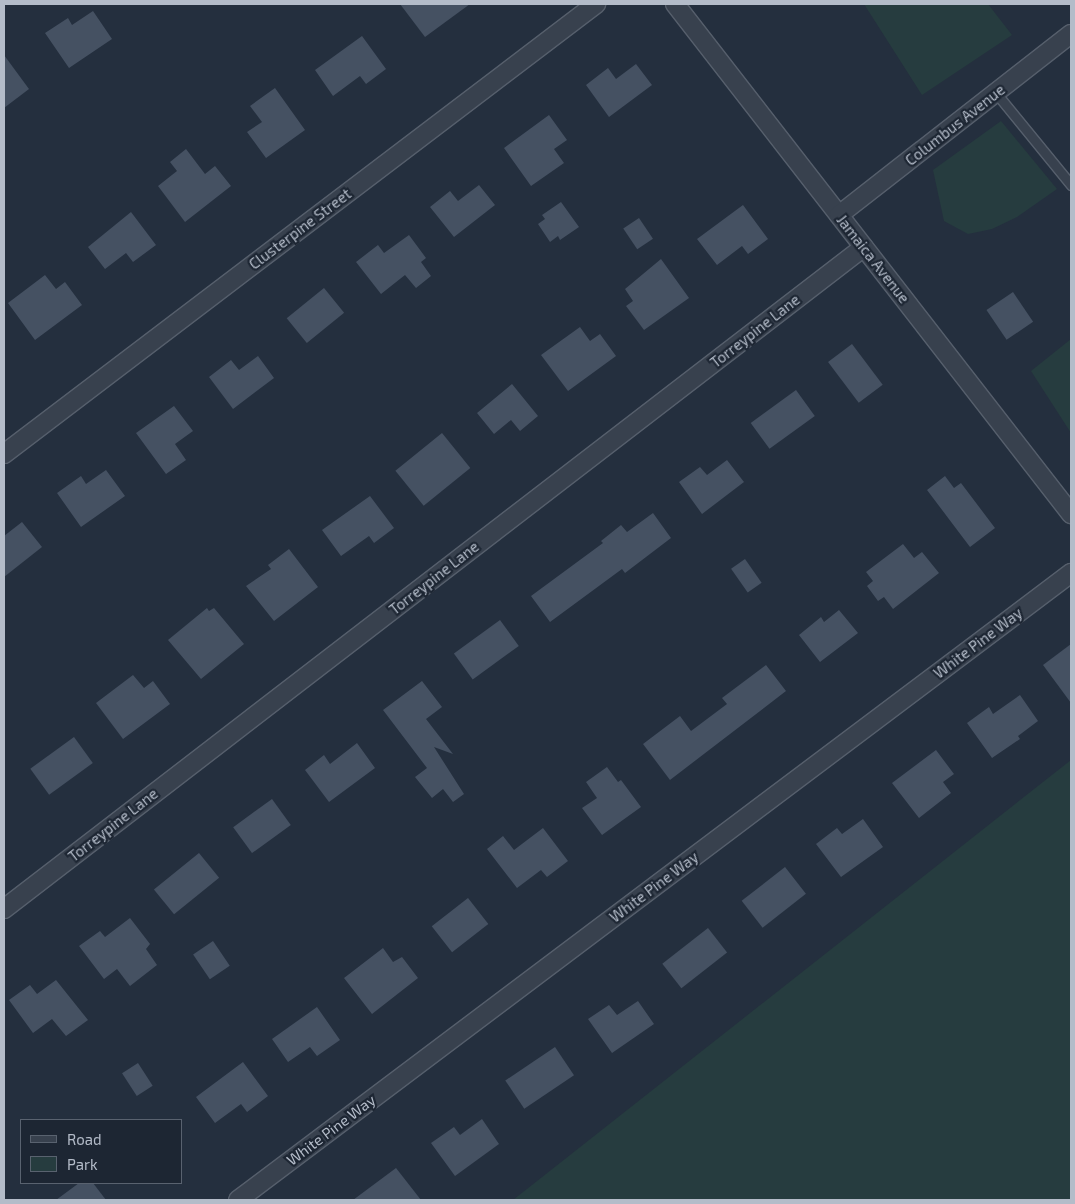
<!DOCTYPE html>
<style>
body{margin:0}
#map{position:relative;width:1075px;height:1204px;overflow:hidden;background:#242f3e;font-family:"Exo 2",sans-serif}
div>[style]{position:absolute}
.green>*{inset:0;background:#263c3f}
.building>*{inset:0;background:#455162;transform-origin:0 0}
.roads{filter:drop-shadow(1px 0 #565f6c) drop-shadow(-1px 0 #565f6c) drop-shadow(0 1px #565f6c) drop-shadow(0 -1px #565f6c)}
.lane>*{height:9px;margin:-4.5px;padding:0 4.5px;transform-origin:4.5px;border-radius:4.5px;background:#38414e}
.street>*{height:18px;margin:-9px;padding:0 9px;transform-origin:9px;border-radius:9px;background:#38414e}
span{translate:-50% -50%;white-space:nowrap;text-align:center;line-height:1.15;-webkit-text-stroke:4.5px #1d2633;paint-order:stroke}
.street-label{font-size:15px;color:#b4bcc9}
.frame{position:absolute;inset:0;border:5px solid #b4bcc9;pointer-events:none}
.legend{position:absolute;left:20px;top:1119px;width:162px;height:65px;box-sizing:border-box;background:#1d2633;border:1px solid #59626f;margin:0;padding:6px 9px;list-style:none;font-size:15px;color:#b4bcc9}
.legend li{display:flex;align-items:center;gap:10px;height:25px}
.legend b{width:25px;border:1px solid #59626f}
</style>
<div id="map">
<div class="green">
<div style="clip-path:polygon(864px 4px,988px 4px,1012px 35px,922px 95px)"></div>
<div style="clip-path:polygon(1001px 121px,1057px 189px,1017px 217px,992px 229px,968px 234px,944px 221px,933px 170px)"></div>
<div style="clip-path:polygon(1071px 339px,1071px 433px,1031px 371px)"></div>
<div style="clip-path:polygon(1071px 760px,1071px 1200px,513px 1200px)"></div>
</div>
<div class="building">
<div style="clip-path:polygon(400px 4px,470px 4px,425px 37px)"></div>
<div style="clip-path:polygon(93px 11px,112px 39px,69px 68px,45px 33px,68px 18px,72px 25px)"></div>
<div style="clip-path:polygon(362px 36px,386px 69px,366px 84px,360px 76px,333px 96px,315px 70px)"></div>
<div style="clip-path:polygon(4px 55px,29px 89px,4px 108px)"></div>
<div style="clip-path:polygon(636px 64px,652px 85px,609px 117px,586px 85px,608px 68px,616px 79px)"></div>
<div style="clip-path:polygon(275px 88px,305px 130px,266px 158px,247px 132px,262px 122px,250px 106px)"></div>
<div style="clip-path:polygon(549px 115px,567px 140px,554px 149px,564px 163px,531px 186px,504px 148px)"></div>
<div style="clip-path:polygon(186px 149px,205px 174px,215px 166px,231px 186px,185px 222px,158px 186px,177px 171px,170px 162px)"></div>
<div style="clip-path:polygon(479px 185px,495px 205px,454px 237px,430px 207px,450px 191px,458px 201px)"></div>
<div style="clip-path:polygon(561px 202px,579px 227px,560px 240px,558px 236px,550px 242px,538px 224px,545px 219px,542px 215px)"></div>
<div style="clip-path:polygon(743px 205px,768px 239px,748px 254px,742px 246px,717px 265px,697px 239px)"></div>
<div style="clip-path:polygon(131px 212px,156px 245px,133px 262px,126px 253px,105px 269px,88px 247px)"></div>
<div style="left:639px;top:218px;width:25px;height:19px;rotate:56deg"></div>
<div style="clip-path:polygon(409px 235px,426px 258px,421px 262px,431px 276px,416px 288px,405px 275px,381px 294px,356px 262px,378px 245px,384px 253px)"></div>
<div style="clip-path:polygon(661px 259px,689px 298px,644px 330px,626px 306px,633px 301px,625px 289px)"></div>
<div style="clip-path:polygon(45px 275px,56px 289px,65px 282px,82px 305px,35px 340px,8px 303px)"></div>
<div style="left:324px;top:288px;width:32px;height:48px;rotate:51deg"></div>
<div style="left:1013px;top:292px;width:36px;height:32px;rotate:56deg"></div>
<div style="clip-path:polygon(580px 327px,590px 341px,600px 334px,616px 356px,568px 391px,541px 355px)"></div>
<div style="left:852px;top:344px;width:51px;height:30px;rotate:53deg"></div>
<div style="clip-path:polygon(258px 356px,274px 378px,233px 409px,209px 377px,231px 360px,239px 370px)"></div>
<div style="clip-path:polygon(512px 384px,538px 416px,520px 431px,511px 420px,494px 434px,477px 413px)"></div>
<div style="left:796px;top:390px;width:32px;height:56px;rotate:54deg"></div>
<div style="clip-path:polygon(174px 406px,193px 431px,175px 444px,186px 460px,166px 474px,136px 433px)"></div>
<div style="left:442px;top:433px;width:45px;height:60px;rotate:51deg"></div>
<div style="clip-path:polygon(727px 460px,744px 482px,702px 514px,679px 482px,700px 467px,707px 475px)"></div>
<div style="clip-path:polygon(106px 470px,125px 496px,81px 527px,57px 493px,81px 476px,86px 484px)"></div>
<div style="clip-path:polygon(945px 476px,954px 488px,961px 483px,995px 528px,970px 547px,927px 490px)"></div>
<div style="clip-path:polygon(370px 496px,394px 528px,374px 543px,369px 536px,341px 556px,322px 530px)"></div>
<div style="clip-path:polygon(653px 513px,671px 538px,625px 573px,622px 569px,550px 622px,531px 596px,603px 543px,601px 541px,621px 525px,627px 532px)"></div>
<div style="clip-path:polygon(22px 522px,42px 547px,4px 577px,4px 536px)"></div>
<div style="clip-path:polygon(903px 544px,914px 558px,922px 552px,939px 573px,893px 609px,884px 597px,878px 601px,867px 586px,873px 581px,866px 572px)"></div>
<div style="clip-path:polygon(289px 549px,318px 587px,274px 621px,246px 586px,271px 569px,268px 565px)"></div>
<div style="left:745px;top:559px;width:29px;height:17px;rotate:55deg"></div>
<div style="clip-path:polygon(207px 608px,209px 611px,214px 608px,244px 644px,201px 679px,168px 640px)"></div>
<div style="clip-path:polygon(839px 610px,858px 633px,820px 662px,799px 635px,821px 617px,824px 622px)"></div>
<div style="left:500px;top:620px;width:32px;height:57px;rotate:54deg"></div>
<div style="clip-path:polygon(1071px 644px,1071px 703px,1043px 665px)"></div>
<div style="clip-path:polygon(766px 665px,786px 691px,670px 780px,643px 744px,680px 716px,691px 731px,727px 704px,722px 698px)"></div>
<div style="clip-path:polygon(133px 675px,144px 688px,153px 681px,170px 704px,123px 739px,96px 703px)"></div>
<div style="clip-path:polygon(422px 681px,442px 707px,426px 719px,453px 754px,434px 747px,464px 794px,453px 802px,443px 789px,432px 798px,415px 777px,427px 768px,383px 710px)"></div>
<div style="clip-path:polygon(1020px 695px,1038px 721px,1018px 736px,1020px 739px,992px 758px,967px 723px,989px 707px,993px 714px)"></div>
<div style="left:74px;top:737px;width:32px;height:54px;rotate:54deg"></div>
<div style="clip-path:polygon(357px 743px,375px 768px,329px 802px,305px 770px,324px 755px,330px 764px)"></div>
<div style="clip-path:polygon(936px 750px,954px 774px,943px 782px,951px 793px,919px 818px,892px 783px)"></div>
<div style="clip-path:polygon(607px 767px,618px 782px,621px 780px,641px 807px,602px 835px,582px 808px,597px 798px,586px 782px)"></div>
<div style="left:272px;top:799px;width:32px;height:48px;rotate:54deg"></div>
<div style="clip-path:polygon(863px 819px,883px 847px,841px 877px,816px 844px,837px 828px,842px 834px)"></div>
<div style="clip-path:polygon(543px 828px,568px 861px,547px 877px,541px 870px,517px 888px,487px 849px,503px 836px,514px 850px)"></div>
<div style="left:199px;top:853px;width:32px;height:58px;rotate:51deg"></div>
<div style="left:785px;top:867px;width:34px;height:55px;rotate:52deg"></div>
<div style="left:468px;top:898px;width:33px;height:46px;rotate:52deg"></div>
<div style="clip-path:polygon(130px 918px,150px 944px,146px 949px,157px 965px,130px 986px,117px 969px,104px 979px,79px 946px,100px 931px,105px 937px)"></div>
<div style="left:708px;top:928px;width:31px;height:58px;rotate:52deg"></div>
<div style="left:213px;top:941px;width:30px;height:24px;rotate:56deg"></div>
<div style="clip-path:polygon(383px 948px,393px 962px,402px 957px,418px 978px,372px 1014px,344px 978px)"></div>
<div style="clip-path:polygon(56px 980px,88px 1020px,66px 1036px,52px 1019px,33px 1033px,9px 1000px,30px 985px,37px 994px)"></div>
<div style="clip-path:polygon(638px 1001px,654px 1024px,612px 1053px,588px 1019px,609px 1005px,617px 1015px)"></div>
<div style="clip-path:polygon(317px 1007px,340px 1040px,317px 1056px,310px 1047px,288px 1062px,272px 1039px)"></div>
<div style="left:555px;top:1047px;width:34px;height:60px;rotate:56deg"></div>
<div style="clip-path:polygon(243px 1062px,268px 1096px,247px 1112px,241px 1104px,215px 1123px,196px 1097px)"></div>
<div style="left:138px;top:1063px;width:27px;height:19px;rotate:57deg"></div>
<div style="clip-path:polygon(482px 1119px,499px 1144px,455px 1176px,431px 1143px,454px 1127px,460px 1135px)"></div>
<div style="clip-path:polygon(396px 1168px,421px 1200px,353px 1200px)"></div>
<div style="clip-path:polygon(79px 1183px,93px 1183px,106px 1200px,56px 1200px)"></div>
</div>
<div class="roads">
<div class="lane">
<div style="left:996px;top:93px;width:119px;rotate:50.8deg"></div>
</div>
<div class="street">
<div style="left:675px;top:4px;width:646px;rotate:52.17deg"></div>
<div style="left:839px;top:215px;width:294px;rotate:-38deg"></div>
<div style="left:4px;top:454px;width:744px;rotate:-37.24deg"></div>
<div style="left:4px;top:909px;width:1085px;rotate:-37.59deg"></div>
<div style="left:238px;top:1200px;width:1043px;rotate:-36.97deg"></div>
</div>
</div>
<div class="street-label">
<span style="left:955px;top:125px;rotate:-38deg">Columbus Avenue</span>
<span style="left:300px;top:229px;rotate:-37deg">Clusterpine Street</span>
<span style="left:873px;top:259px;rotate:52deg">Jamaica Avenue</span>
<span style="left:755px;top:331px;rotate:-38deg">Torreypine Lane</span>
<span style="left:434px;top:578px;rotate:-38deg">Torreypine Lane</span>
<span style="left:978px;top:643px;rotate:-37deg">White Pine Way</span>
<span style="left:113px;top:825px;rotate:-38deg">Torreypine Lane</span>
<span style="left:654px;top:887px;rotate:-37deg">White Pine Way</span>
<span style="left:331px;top:1130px;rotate:-37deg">White Pine Way</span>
</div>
<div class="frame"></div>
<ul class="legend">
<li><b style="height:6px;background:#38414e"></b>Road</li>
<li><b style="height:14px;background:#263c3f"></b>Park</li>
</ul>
</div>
